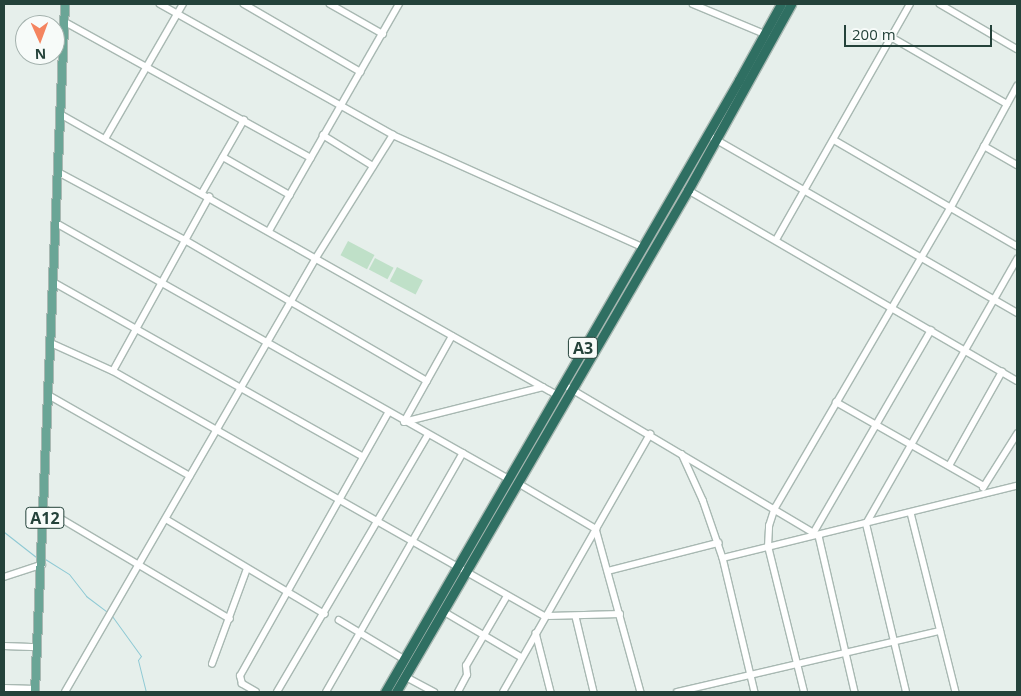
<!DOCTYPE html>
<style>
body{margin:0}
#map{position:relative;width:1021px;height:696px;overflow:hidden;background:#e6efeb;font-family:"Open Sans",sans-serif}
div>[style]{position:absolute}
.green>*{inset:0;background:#bfe0c8;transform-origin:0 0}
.stream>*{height:1px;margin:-0.5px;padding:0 0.5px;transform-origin:0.5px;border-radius:0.5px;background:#8ec9d4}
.roads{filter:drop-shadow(1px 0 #a8b8b2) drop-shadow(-1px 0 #a8b8b2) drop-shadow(0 1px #a8b8b2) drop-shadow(0 -1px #a8b8b2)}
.minor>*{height:5.5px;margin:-2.75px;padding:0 2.75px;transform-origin:2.75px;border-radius:2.75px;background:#fff}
.major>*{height:8px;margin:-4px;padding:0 4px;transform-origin:4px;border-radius:4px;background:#6aa596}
.highway>*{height:9px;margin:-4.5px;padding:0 4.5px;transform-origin:4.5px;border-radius:4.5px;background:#2f6f62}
span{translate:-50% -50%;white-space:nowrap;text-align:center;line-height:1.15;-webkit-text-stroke:4px #f7fbf9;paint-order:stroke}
.shield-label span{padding:1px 4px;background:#f7fbf9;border:1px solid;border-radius:4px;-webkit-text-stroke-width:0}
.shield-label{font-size:16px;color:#24423a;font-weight:700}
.frame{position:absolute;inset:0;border:5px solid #24423a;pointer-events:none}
.north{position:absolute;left:15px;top:15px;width:50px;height:50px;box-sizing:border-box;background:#f7fbf9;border:1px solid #a3b1ad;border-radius:50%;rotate:178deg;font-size:14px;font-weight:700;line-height:20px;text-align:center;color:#24423a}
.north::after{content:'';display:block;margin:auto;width:18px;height:22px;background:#f4845f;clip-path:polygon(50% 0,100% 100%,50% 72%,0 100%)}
.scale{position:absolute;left:844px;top:25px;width:148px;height:22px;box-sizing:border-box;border:2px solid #24423a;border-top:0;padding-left:6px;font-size:15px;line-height:18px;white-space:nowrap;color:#24423a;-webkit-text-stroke:4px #f7fbf9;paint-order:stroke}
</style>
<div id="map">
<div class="green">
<div style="left:348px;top:241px;width:30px;height:16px;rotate:28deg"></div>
<div style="left:375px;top:258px;width:21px;height:13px;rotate:28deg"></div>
<div style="left:397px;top:267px;width:29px;height:16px;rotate:27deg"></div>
</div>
<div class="stream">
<div style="left:4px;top:532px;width:41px;rotate:38deg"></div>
<div style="left:45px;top:559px;width:28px;rotate:32deg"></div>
<div style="left:69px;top:574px;width:28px;rotate:52deg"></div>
<div style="left:86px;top:596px;width:26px;rotate:37deg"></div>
<div style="left:112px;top:616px;width:49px;rotate:54.1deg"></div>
<div style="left:141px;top:656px;width:5px;rotate:127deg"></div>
<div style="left:138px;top:660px;width:33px;rotate:76deg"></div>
</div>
<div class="roads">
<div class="minor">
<div style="left:160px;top:4px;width:267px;rotate:29.3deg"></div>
<div style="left:393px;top:135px;width:273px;rotate:24.2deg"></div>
<div style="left:244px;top:4px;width:135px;rotate:30.2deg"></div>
<div style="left:330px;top:4px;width:61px;rotate:29.5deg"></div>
<div style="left:693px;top:4px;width:80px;rotate:22.7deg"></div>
<div style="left:940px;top:4px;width:89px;rotate:30.3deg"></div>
<div style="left:65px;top:22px;width:281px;rotate:28.9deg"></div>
<div style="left:891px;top:37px;width:134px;rotate:30deg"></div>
<div style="left:60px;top:114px;width:571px;rotate:29.48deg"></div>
<div style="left:323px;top:135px;width:59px;rotate:31.8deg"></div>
<div style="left:708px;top:135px;width:357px;rotate:29.9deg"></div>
<div style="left:105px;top:139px;width:156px;rotate:-60deg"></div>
<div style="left:834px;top:140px;width:211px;rotate:30.1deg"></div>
<div style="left:984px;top:146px;width:38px;rotate:30deg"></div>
<div style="left:223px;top:157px;width:77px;rotate:29.6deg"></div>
<div style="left:58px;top:172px;width:144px;rotate:28.2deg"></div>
<div style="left:185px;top:240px;width:280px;rotate:30.2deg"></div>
<div style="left:688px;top:190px;width:380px;rotate:30.1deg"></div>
<div style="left:202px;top:193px;width:84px;rotate:-60.1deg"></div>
<div style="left:56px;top:223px;width:520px;rotate:29.47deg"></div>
<div style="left:269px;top:231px;width:262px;rotate:-60.2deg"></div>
<div style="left:776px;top:240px;width:271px;rotate:-60.4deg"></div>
<div style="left:53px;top:282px;width:355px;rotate:29.4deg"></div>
<div style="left:51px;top:343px;width:68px;rotate:24.3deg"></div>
<div style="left:113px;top:371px;width:496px;rotate:29.6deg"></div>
<div style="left:544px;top:616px;width:76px;rotate:-1.5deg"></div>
<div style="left:113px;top:371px;width:199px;rotate:-61.1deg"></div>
<div style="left:563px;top:384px;width:298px;rotate:30.7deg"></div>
<div style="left:819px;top:536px;width:160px;rotate:77deg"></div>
<div style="left:50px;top:396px;width:161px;rotate:29.7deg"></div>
<div style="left:836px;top:402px;width:170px;rotate:29.6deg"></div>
<div style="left:404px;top:422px;width:143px;rotate:-14.1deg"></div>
<div style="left:404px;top:422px;width:98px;rotate:-60.8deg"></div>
<div style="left:682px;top:454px;width:51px;rotate:65.5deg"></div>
<div style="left:703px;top:500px;width:61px;rotate:71deg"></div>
<div style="left:723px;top:558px;width:138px;rotate:76.6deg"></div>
<div style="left:949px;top:466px;width:108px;rotate:-60.6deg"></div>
<div style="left:518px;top:483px;width:91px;rotate:30.5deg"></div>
<div style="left:596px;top:529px;width:169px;rotate:74.6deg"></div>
<div style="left:983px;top:488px;width:64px;rotate:-57.8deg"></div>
<div style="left:45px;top:509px;width:215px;rotate:30.7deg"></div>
<div style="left:911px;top:513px;width:185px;rotate:75.9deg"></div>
<div style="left:166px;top:519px;width:185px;rotate:30.9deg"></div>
<div style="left:814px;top:532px;width:233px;rotate:-59.9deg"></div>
<div style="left:723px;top:558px;width:303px;rotate:-13.8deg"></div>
<div style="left:608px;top:571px;width:114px;rotate:-14.3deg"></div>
<div style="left:4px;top:577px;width:40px;rotate:-18deg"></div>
<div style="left:443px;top:611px;width:91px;rotate:30.5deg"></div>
<div style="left:576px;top:617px;width:77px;rotate:76.5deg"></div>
<div style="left:339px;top:620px;width:76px;rotate:31deg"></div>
<div style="left:536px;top:633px;width:61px;rotate:75.7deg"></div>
<div style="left:4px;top:646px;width:34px;rotate:2deg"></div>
<div style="left:212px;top:664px;width:101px;rotate:-69.8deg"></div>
<div style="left:406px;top:677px;width:32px;rotate:28deg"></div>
<div style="left:4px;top:688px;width:31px;rotate:2deg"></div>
<div style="left:65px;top:692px;width:501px;rotate:-59.96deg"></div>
<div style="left:316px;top:258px;width:145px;rotate:-58deg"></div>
<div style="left:256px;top:692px;width:16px;rotate:-150deg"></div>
<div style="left:242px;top:684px;width:8px;rotate:-104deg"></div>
<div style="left:240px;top:676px;width:302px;rotate:-60.6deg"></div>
<div style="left:277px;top:692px;width:298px;rotate:-59.6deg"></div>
<div style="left:326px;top:692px;width:275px;rotate:-60.2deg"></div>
<div style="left:458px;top:692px;width:19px;rotate:-62deg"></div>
<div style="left:467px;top:675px;width:9px;rotate:-96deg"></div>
<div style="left:466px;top:666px;width:81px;rotate:-59.6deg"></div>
<div style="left:503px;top:692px;width:297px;rotate:-60.3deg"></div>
<div style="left:677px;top:692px;width:270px;rotate:-13.1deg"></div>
<div style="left:804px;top:692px;width:149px;rotate:-103.9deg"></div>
<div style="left:768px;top:547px;width:21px;rotate:-87deg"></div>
<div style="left:769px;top:526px;width:19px;rotate:-72deg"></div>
<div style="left:775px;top:508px;width:346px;rotate:-59.7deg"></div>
<div style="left:950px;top:209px;width:140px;rotate:-61.4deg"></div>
<div style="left:906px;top:692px;width:173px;rotate:-103.4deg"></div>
<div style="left:866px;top:524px;width:305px;rotate:-60.3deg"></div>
</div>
<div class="major">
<div style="left:35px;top:692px;width:689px;rotate:-87.5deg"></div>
</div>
<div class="highway">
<div style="left:385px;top:692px;width:707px;rotate:-59.95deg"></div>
<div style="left:739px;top:80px;width:87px;rotate:-61.1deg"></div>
<div style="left:396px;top:692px;width:581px;rotate:-59.81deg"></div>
<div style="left:688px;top:190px;width:213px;rotate:-61deg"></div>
</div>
</div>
<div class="shield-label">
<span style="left:583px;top:348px">A3</span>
<span style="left:45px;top:518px">A12</span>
</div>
<div class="frame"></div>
<div class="north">N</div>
<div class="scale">200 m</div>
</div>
